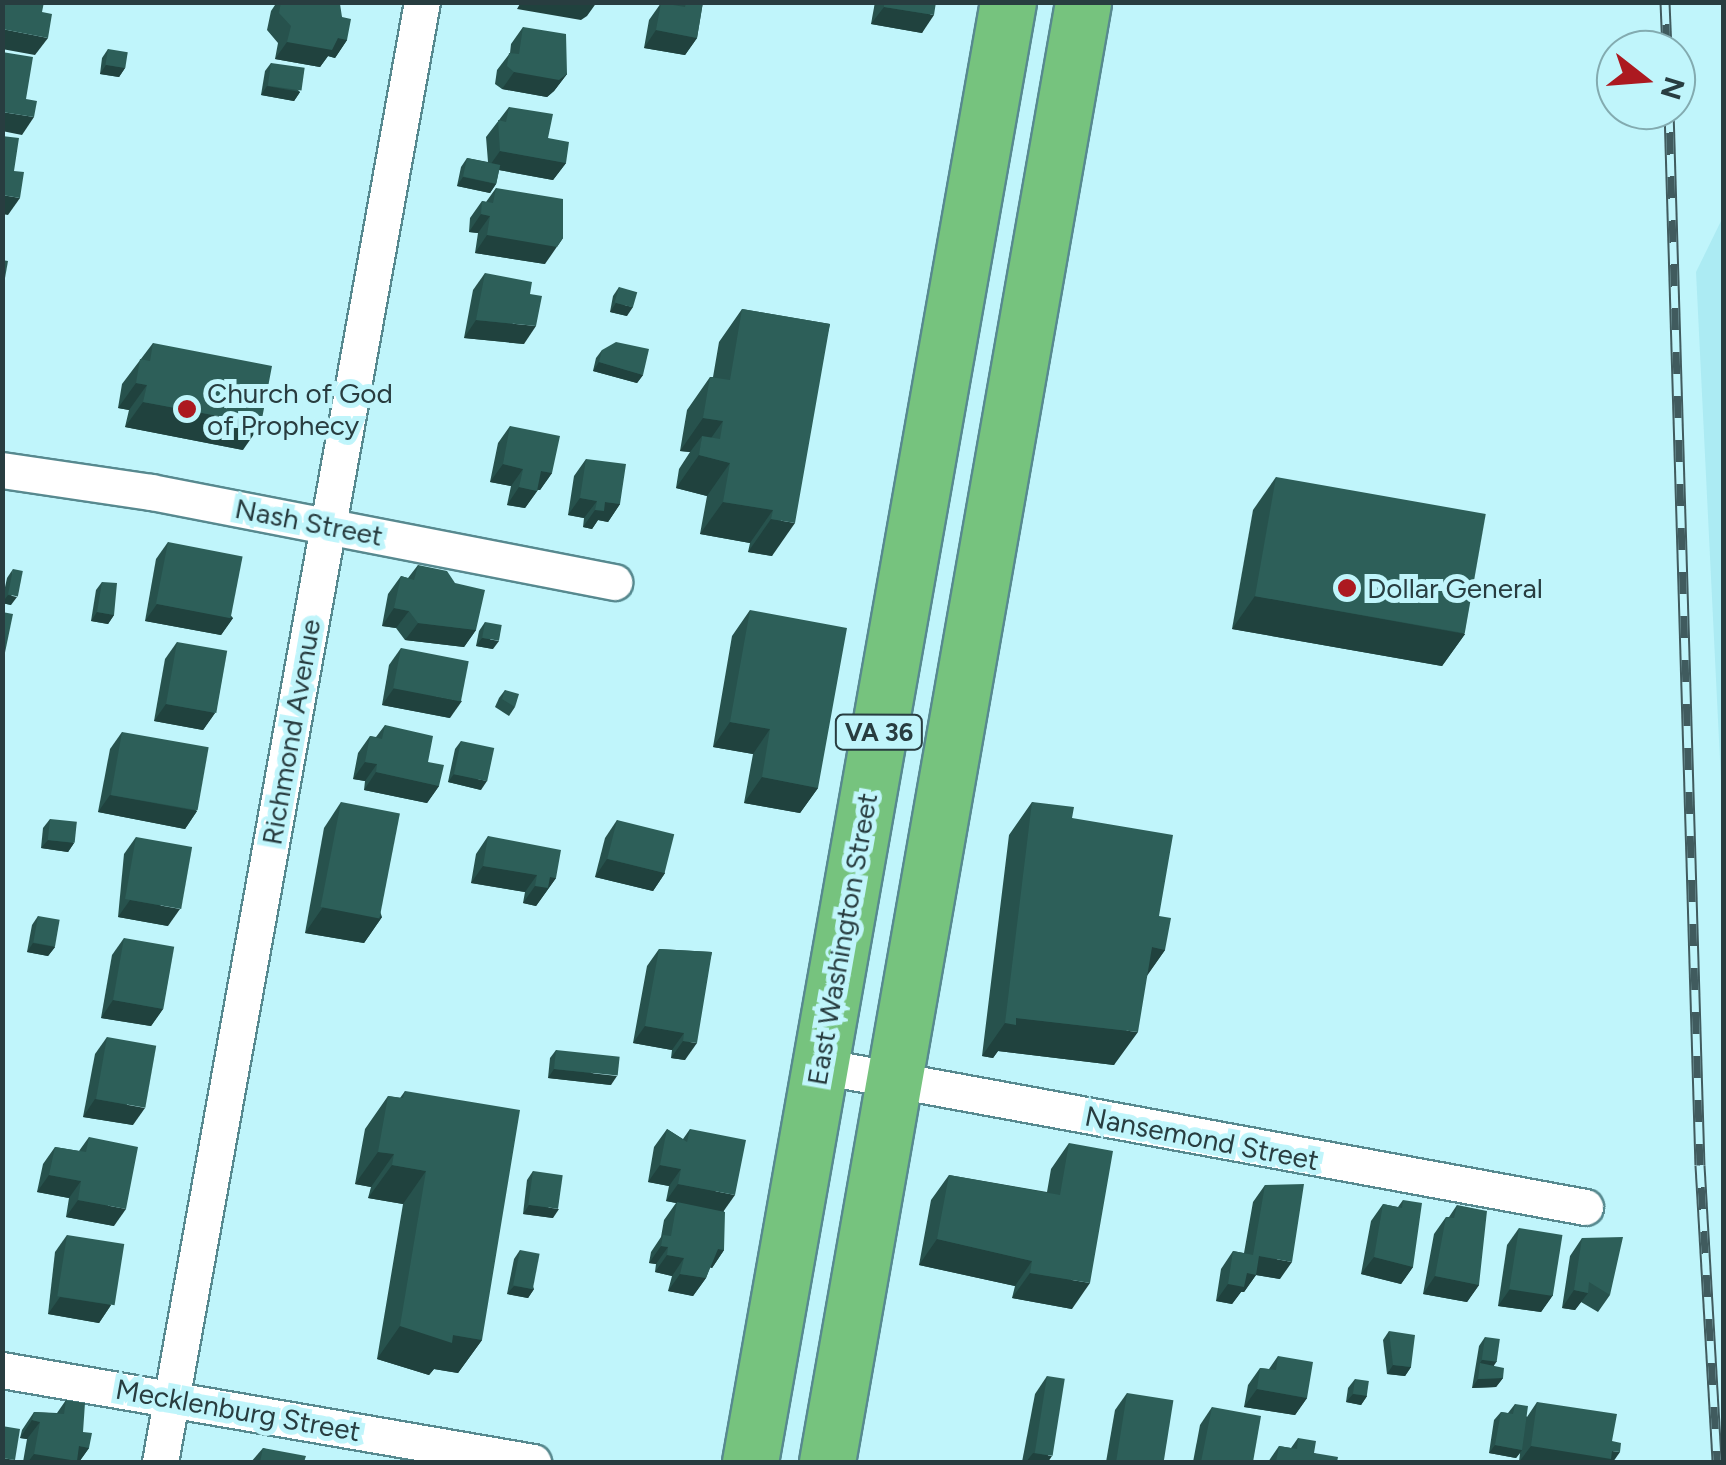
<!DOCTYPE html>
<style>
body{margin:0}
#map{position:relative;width:1726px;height:1465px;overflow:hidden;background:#c0f5fb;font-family:Figtree,sans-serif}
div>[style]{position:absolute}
.built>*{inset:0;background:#acebf3}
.roads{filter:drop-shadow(2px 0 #57898f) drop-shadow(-2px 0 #57898f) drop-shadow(0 2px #57898f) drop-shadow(0 -2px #57898f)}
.minor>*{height:35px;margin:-17.5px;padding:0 17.5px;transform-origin:17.5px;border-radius:17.5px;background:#fff}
.trunk>*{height:55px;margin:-27.5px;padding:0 27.5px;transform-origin:27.5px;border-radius:27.5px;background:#76c37e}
.rail>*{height:11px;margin-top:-5.5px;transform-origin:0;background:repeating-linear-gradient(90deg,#c0f5fb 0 22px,#405b5e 0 44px);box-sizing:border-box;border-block:2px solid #405b5e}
.wall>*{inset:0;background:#27524d}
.shaded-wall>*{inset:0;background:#20423e}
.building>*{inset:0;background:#2d5f59;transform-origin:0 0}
.dots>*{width:28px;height:28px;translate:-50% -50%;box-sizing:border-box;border:5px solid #c0f5fb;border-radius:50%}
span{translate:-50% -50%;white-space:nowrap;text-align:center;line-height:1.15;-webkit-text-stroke:10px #c0f5fb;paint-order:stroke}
.shield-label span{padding:2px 8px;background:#c0f5fb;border:2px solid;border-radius:8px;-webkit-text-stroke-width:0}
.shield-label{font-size:25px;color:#283d40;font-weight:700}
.poi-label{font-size:28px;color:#283d40}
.left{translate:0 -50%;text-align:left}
.street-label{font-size:28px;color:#283d40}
.frame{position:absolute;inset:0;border:5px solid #283d40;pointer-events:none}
.north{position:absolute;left:1596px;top:30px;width:100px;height:100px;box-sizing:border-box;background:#c0f5fb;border:2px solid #83abb0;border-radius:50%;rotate:107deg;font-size:28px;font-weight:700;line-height:40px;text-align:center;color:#283d40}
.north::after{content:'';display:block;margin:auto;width:35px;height:45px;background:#ac1920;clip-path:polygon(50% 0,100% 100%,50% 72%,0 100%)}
</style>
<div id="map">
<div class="built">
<div style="clip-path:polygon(1723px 217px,1723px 822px,1696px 272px)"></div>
</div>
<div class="roads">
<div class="minor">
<div style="left:2px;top:470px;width:151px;rotate:8.4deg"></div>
<div style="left:151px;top:492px;width:472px;rotate:11deg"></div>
<div style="left:820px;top:1066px;width:778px;rotate:10.44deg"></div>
<div style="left:2px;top:1370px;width:539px;rotate:9.83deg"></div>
<div style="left:160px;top:1462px;width:1483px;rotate:-79.83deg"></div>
</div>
<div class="trunk">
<div style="left:750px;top:1462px;width:1483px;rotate:-79.98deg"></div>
<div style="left:827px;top:1462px;width:1482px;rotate:-80.05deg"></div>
</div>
</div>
<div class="rail">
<div style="left:1665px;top:2px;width:48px;rotate:87.6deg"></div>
<div style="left:1669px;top:110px;width:1055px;rotate:88.32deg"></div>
<div style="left:1700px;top:1165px;width:297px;rotate:86.7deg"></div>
</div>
<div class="wall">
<div style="clip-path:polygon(277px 2px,330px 2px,342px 17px,347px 40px,335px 58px,328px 56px,320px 67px,275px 59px,278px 43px,267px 30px,271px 11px)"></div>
<div style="clip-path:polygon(677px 2px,703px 2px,697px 38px,685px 55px,644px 48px,649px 20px,661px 3px,676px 5px)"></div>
<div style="clip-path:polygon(875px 2px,936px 2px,922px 33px,871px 24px)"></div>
<div style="clip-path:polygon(523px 27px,567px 74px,554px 91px,547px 97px,502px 89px,495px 84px,497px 70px,510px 53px,511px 44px)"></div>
<div style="clip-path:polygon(108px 49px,125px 68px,119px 77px,100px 74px,102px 58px)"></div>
<div style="clip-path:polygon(271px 63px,300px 92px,294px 101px,261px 95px,265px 71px)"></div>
<div style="clip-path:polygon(509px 107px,548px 138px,566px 163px,553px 180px,499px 170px,496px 184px,490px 193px,457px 186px,461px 167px,467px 158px,488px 162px,486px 137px)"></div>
<div style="clip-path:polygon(496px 188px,545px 264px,475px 253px,478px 233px,469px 232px,470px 218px,482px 201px,486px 202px)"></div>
<div style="clip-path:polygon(485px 273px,524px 344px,464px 338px,473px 290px)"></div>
<div style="clip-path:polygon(619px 287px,627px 316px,610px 312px,613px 296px)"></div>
<div style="clip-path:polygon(742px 309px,830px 324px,772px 556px,748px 552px,750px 543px,700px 534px,707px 496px,676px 488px,679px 469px,690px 452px,680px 451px,687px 410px,710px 377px,713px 377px,719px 342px)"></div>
<div style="clip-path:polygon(153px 343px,243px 450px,125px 427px,129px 410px,118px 408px,122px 384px)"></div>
<div style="clip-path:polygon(602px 350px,643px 375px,637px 383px,593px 371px,596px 358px)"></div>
<div style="clip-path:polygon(510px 426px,552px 473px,540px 490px,538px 490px,525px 508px,507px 505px,511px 486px,490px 482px,498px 443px)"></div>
<div style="clip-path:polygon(586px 459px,620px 504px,608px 522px,598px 520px,592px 529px,583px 527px,584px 518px,568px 515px,574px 476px)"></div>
<div style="clip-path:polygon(1276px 477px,1465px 634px,1442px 666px,1232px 629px,1253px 510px)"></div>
<div style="clip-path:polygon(168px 542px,233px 618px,221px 635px,145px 621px,156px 559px)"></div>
<div style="clip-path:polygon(418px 565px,476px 630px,464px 647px,405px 640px,396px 628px,382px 626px,388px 594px,401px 576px,408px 578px)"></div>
<div style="clip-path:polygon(13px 569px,11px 605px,2px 603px,2px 601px,7px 578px)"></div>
<div style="clip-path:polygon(102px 582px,114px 615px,108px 624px,91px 621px,96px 590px)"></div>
<div style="clip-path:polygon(750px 610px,818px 788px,800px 813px,744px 803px,753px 754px,713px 747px,732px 636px)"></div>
<div style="clip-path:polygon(485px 622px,493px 649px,476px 646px,479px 631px)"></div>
<div style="clip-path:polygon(177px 642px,215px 713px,203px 730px,154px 721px,165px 659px)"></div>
<div style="clip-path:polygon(401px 648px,450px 718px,382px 705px,389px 665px)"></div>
<div style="clip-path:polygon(505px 690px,515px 707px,509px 716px,495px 707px,499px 698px)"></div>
<div style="clip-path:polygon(385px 725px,428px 762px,439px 786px,427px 803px,364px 790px,365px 781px,353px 779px,358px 753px,370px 736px,376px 737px)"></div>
<div style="clip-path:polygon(122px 732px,197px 811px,185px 829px,98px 812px,110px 749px)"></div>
<div style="clip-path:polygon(461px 741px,481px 790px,448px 782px,455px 749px)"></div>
<div style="clip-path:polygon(341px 802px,382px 917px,364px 943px,305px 933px,324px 828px)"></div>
<div style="clip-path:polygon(1032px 802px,1072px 818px,1159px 916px,1165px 950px,1147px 975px,1114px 1065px,998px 1051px,993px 1058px,982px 1056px,1009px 835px)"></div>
<div style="clip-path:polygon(50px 819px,74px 843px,68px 852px,41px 848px,43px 828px)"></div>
<div style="clip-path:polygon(617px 820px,665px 873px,653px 891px,595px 877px,605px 838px)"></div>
<div style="clip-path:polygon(488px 836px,556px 878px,536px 906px,523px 903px,525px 892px,471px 883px,476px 854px)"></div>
<div style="clip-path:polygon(136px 837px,168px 926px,118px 917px,124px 854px)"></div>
<div style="clip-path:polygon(38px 916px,55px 947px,48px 956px,27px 952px,32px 925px)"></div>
<div style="clip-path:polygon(124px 938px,163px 1009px,151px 1026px,101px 1018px,112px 955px)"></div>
<div style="clip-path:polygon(659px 949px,712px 952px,685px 1060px,671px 1058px,672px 1050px,633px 1043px,647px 966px)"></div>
<div style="clip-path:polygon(107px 1037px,133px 1125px,83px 1117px,95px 1054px)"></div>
<div style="clip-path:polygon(556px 1050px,611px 1085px,548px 1078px,550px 1058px)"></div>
<div style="clip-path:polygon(405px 1091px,482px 1340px,458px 1373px,434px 1369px,429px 1375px,377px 1359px,403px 1204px,368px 1198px,371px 1187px,355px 1184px,365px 1129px,388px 1096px,400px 1098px)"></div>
<div style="clip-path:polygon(667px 1129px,683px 1139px,690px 1129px,724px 1212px,724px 1250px,712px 1268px,710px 1267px,706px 1278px,693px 1296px,668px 1291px,672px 1276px,655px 1272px,656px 1264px,649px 1263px,651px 1252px,661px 1237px,664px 1220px,676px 1203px,666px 1201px,669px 1186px,648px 1182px,654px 1147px)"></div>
<div style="clip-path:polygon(89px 1137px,114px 1226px,66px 1217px,69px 1198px,37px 1192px,43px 1164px,55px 1147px,79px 1151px)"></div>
<div style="clip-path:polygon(1069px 1143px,1072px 1309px,1012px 1298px,1015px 1286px,919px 1265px,931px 1200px,949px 1175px,1047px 1192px,1051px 1169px)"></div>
<div style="clip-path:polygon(533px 1171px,553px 1218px,523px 1214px,527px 1180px)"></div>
<div style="clip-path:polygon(1265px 1185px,1280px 1279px,1256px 1275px,1244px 1292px,1241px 1292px,1232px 1304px,1216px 1301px,1221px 1269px,1233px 1251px,1244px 1253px,1253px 1202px)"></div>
<div style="clip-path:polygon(1403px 1200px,1413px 1267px,1401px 1284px,1361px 1274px,1371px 1221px,1383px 1204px,1398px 1207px)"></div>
<div style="clip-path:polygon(1457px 1205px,1479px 1285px,1467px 1302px,1423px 1294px,1434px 1234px,1446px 1217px,1449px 1217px)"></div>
<div style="clip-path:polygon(1519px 1228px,1553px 1295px,1541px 1312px,1498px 1306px,1507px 1245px)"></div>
<div style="clip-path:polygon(67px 1235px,111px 1305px,99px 1323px,48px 1314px,55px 1252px)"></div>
<div style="clip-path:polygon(1582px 1238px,1610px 1295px,1598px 1312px,1581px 1302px,1575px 1310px,1562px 1308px,1570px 1256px)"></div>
<div style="clip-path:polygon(520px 1250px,534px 1289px,528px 1298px,507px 1294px,514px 1259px)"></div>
<div style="clip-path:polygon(1389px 1331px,1411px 1367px,1405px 1376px,1387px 1374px,1383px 1340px)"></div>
<div style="clip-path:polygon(1485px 1337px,1494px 1366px,1503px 1378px,1496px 1387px,1472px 1388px,1479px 1346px)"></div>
<div style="clip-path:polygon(1278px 1356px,1307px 1398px,1295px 1415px,1244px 1407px,1248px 1385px,1260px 1368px,1269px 1369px)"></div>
<div style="clip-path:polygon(1047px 1376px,1048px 1462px,1022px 1462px,1035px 1394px)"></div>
<div style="clip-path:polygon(1355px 1379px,1367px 1396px,1361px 1405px,1346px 1402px,1348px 1388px)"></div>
<div style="clip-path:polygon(1127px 1393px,1162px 1462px,1106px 1462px,1115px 1410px)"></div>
<div style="clip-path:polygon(66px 1400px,83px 1432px,89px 1448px,79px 1462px,23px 1462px,27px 1439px,20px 1438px,22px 1430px,34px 1412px,57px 1413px)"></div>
<div style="clip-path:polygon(1537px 1402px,1612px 1441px,1613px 1462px,1519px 1462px,1520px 1453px,1516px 1458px,1489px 1453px,1494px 1420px,1501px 1412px,1508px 1413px,1515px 1404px,1527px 1417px)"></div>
<div style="clip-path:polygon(1212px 1407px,1253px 1462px,1193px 1462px,1200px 1425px)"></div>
<div style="clip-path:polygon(1298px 1438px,1314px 1453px,1337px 1462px,1268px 1462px,1279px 1446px,1291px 1448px)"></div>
<div style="clip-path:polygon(263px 1448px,304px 1462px,251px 1462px)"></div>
</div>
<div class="shaded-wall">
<div style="clip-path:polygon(521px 2px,593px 3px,597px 2px,587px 16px,581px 20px,517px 9px)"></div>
<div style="clip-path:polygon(884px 7px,934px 15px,922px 33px,871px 24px)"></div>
<div style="clip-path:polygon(2px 29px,48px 38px,35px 55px,2px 49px)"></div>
<div style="clip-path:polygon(656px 30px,697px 38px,685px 55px,644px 48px)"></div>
<div style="clip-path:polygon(338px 38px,347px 40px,335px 58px,328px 56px,320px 67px,275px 59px,287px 42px)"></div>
<div style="clip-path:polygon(106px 65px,125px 68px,119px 77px,100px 74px)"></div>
<div style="clip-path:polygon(514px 72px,567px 74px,554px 91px,547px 97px,502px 89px)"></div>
<div style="clip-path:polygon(267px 86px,300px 92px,294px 101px,261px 95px)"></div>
<div style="clip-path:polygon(2px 112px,34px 117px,22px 135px,2px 131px)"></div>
<div style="clip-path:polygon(500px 151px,566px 163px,553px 180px,488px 168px)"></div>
<div style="clip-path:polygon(463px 177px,496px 184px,490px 193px,457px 186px)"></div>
<div style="clip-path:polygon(2px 195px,20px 198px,8px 215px,2px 214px)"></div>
<div style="clip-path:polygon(481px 214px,490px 216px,478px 233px,469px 232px)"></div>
<div style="clip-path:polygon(487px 235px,563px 238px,545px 264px,475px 253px)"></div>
<div style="clip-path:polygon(616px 303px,633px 307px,627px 316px,610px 312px)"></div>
<div style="clip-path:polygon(476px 320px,536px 326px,524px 344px,464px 338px)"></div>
<div style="clip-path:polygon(599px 362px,643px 375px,637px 383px,593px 371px)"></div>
<div style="clip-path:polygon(136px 383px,147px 385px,129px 410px,118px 408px)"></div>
<div style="clip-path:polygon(143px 402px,261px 424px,243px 450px,125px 427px)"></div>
<div style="clip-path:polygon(703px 418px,723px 421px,700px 454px,702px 436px,690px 452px,680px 451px)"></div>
<div style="clip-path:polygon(699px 455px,730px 463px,707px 496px,676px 488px)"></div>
<div style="clip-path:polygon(503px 464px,523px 469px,511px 486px,490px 482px)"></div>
<div style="clip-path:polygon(541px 471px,552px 473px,540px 490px,529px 488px)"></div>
<div style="clip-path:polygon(519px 487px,537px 491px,525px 508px,507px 505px)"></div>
<div style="clip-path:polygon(580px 498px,597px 501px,584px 518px,568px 515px)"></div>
<div style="clip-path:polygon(605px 502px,620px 504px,608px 522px,598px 520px,592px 529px,583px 527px,595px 510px)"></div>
<div style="clip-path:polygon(723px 502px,773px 510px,750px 543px,700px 534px)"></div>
<div style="clip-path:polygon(771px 519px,795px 523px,772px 556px,748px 552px)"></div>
<div style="clip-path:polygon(8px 595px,17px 597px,11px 605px,2px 603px)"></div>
<div style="clip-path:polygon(1255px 596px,1465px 634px,1442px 666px,1232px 629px)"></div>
<div style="clip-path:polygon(157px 604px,233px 618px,221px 635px,145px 621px)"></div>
<div style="clip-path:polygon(394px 608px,409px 611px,396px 628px,382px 626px)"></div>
<div style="clip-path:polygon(97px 612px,114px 615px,108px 624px,91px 621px)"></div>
<div style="clip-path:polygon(418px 623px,476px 630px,464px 647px,405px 640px)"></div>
<div style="clip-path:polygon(482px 638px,499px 641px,493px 649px,476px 646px)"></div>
<div style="clip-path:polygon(394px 688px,462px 701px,450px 718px,382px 705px)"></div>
<div style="clip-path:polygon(166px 704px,215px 713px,203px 730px,154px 721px)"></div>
<div style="clip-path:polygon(730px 722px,770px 729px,753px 754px,713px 747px)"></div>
<div style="clip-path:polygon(365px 762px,377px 764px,365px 781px,353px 779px)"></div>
<div style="clip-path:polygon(376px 772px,439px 786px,427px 803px,364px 790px)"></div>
<div style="clip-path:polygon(454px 774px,487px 781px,481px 790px,448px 782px)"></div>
<div style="clip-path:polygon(762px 777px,818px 788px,800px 813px,744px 803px)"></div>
<div style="clip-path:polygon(110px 795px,197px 811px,185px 829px,98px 812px)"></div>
<div style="clip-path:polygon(48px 840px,74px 843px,68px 852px,41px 848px)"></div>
<div style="clip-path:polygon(607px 859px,665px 873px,653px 891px,595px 877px)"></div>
<div style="clip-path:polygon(483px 866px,537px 875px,525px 892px,471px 883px)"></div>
<div style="clip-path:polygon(550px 877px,556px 878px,536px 906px,523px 903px,535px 886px)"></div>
<div style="clip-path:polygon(130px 900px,180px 909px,168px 926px,118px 917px)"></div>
<div style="clip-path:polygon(323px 907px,382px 917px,364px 943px,305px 933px)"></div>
<div style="clip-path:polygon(33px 943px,55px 947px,48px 956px,27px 952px)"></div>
<div style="clip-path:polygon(1152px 947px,1165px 950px,1142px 983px)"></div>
<div style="clip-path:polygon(113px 1000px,163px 1009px,151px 1026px,101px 1018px)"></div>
<div style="clip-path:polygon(1016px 1018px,1138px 1032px,1114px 1065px,998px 1051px,993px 1058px,982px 1056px,1005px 1023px)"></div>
<div style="clip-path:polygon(645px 1026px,684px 1033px,672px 1050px,633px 1043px)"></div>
<div style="clip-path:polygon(683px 1041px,697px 1043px,685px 1060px,671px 1058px)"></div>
<div style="clip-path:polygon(554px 1069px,617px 1076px,611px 1085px,548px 1078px)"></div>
<div style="clip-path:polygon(95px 1099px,145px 1108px,133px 1125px,83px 1117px)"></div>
<div style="clip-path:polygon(378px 1152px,394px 1154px,371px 1187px,355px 1184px)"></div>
<div style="clip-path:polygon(392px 1165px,426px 1171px,403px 1204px,368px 1198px)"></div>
<div style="clip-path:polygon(660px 1165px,681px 1169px,669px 1186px,648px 1182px)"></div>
<div style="clip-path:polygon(49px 1175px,81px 1181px,69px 1198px,37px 1192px)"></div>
<div style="clip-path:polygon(678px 1184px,735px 1195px,723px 1212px,666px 1201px)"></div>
<div style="clip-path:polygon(78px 1200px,126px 1209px,114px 1226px,66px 1217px)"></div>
<div style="clip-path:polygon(529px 1205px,559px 1209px,553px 1218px,523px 1214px)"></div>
<div style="clip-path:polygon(937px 1239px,1032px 1261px,1015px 1286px,919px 1265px)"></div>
<div style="clip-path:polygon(661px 1246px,668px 1247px,656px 1264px,649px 1263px)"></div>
<div style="clip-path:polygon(718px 1249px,724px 1250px,712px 1268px,706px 1266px)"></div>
<div style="clip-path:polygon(667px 1255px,684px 1258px,672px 1276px,655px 1272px)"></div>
<div style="clip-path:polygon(1259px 1256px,1292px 1262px,1280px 1279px,1256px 1275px,1244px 1292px,1241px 1292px,1232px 1304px,1216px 1301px,1228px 1284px)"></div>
<div style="clip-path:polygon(1374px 1257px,1413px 1267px,1401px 1284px,1361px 1274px)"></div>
<div style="clip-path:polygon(1030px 1273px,1090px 1283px,1072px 1309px,1012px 1298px)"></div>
<div style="clip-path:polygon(680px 1274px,706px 1278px,693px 1296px,668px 1291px)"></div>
<div style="clip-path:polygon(1435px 1276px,1479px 1285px,1467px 1302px,1423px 1294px)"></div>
<div style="clip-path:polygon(514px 1286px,534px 1289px,528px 1298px,507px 1294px)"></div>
<div style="clip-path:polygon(1510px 1289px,1553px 1295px,1541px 1312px,1498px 1306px)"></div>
<div style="clip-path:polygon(1574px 1290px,1588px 1293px,1575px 1310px,1562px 1308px)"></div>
<div style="clip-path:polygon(60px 1297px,111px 1305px,99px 1323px,48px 1314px)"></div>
<div style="clip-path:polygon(400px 1326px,482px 1340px,458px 1373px,434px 1369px,429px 1375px,377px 1359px)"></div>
<div style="clip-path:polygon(1482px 1360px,1497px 1361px,1491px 1370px,1480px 1363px)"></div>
<div style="clip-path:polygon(1393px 1365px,1411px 1367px,1405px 1376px,1387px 1374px)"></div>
<div style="clip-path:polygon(1503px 1378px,1496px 1387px,1472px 1388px,1478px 1379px)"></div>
<div style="clip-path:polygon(1257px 1389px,1307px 1398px,1295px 1415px,1244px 1407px)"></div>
<div style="clip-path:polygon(1353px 1394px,1367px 1396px,1361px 1405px,1346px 1402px)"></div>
<div style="clip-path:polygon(32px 1420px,40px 1422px,27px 1439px,20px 1438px)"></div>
<div style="clip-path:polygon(1495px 1445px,1522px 1450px,1516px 1458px,1489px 1453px)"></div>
<div style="clip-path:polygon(79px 1446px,89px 1448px,79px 1462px,28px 1462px,34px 1454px)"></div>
<div style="clip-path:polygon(1531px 1446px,1612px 1451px,1620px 1452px,1613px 1462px,1519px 1462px)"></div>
<div style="clip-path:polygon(1033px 1453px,1052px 1456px,1048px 1462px,1026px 1462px)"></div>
<div style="clip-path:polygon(2px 1458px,15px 1460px,13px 1462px,2px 1462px)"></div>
</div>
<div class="building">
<div style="clip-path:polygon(2px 2px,44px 2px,42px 12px,52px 14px,48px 38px,2px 29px)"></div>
<div style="clip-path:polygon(281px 2px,330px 2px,340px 4px,342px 17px,351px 19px,347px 40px,338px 38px,332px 50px,287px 42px,291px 26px,279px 13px)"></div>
<div style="clip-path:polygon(686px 2px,703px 2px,697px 38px,656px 30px,661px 3px,685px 7px)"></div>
<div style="clip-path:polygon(884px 2px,936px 2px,934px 15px,884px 7px)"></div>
<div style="clip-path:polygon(523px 27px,566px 34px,567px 74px,559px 80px,514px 72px,507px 66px,509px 53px,519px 54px)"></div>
<div style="left:108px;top:49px;width:20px;height:16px;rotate:9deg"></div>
<div style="clip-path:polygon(2px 52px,33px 57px,26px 99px,37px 101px,34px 117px,2px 112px)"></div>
<div style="left:271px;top:63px;width:34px;height:23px;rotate:8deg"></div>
<div style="clip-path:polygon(509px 107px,553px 114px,548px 138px,569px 142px,566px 163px,500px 151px,498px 120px,506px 122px)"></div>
<div style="clip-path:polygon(2px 136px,19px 138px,14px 171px,24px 172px,20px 198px,2px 195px)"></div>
<div style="left:467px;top:158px;width:34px;height:19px;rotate:12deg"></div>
<div style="clip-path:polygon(496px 188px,563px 199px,563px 238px,557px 247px,487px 235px,490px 216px,481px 214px,482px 201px,493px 203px)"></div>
<div style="clip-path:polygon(2px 260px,8px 261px,5px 278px,2px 277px)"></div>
<div style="clip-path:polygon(485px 273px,532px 282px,530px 294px,542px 296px,536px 326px,476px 320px)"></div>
<div style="left:619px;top:287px;width:19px;height:16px;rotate:16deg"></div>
<div style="clip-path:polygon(742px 309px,830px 324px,795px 523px,771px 519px,773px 510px,723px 502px,730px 463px,699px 455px,702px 436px,720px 439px,723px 421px,703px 418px,710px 377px,730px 380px)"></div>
<div style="clip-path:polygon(616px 342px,649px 349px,643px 375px,599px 362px,602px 350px)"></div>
<div style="clip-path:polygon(153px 343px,272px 366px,261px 424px,143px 402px,147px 385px,136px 383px,140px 359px,150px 361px)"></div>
<div style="clip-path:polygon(510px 426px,560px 436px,552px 473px,541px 471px,537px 491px,519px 487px,523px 469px,503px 464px)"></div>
<div style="clip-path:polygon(586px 459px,626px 464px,620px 504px,605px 502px,604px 511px,595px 510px,597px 501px,580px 498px)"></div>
<div style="left:1276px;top:477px;width:213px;height:121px;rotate:10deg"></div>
<div style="left:168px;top:542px;width:76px;height:63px;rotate:11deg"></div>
<div style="clip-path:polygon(418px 565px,447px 571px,455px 583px,485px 590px,476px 630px,418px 623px,409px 611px,394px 608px,401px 576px,414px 580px)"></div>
<div style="left:13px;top:569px;width:10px;height:26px;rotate:11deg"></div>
<div style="clip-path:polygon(102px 582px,117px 583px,114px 615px,97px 612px)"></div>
<div style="clip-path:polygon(750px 610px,847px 628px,818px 788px,762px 777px,770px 729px,730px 722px)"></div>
<div style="clip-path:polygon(2px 612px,13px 614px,2px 667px)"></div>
<div style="left:485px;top:622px;width:17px;height:16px;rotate:10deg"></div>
<div style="left:177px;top:642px;width:51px;height:63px;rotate:10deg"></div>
<div style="left:401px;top:648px;width:69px;height:41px;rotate:11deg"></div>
<div style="clip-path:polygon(505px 690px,519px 694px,515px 707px,502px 699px)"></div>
<div style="clip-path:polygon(385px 725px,433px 736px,428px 762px,444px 765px,439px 786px,376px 772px,377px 764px,365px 762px,370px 736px,382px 739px)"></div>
<div style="left:122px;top:732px;width:88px;height:64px;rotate:10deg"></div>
<div style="left:461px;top:741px;width:34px;height:34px;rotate:12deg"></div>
<div style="left:341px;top:802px;width:60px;height:107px;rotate:11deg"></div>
<div style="clip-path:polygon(1032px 802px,1074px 807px,1072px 818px,1173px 835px,1159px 916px,1171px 918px,1165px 950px,1152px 947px,1138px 1032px,1016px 1018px,1016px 1025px,1005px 1023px)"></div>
<div style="left:50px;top:819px;width:27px;height:21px;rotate:6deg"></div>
<div style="left:617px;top:820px;width:59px;height:40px;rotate:14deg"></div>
<div style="clip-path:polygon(488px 836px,561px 850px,556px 878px,550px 877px,548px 888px,535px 886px,537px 875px,483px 866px)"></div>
<div style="left:136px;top:837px;width:57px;height:63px;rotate:10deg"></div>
<div style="left:38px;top:916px;width:22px;height:27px;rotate:10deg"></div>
<div style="left:124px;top:938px;width:51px;height:63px;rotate:10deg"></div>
<div style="clip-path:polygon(659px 949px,712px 952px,697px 1043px,683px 1041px,684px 1033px,645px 1026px)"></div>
<div style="left:107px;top:1037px;width:50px;height:63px;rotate:10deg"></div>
<div style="left:556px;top:1050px;width:64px;height:19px;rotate:6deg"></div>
<div style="clip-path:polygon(405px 1091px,520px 1110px,482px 1340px,453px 1335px,452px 1343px,400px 1326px,426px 1171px,392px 1165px,394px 1154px,378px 1152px,388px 1096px,403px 1098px)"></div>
<div style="clip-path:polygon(667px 1129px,687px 1142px,690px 1129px,746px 1140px,735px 1195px,678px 1184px,681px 1169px,660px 1165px)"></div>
<div style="clip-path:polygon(89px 1137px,138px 1147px,126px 1209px,78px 1200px,81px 1181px,49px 1175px,55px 1147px,86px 1152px)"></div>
<div style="clip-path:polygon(1069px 1143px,1113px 1151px,1090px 1283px,1030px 1273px,1032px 1261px,937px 1239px,949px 1175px,1060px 1195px)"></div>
<div style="left:533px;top:1171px;width:30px;height:34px;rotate:8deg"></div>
<div style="clip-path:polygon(1304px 1184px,1292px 1262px,1259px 1256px,1256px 1275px,1247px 1273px,1244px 1287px,1228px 1284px,1233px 1251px,1253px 1255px,1265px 1185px)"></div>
<div style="clip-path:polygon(1403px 1200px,1422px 1203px,1413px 1267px,1374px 1257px,1383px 1204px,1402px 1208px)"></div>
<div style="clip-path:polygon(677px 1202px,725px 1212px,724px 1250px,718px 1249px,706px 1278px,680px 1274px,684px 1258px,667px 1255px,668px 1247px,661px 1246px,663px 1235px,671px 1236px)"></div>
<div style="clip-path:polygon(1457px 1205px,1487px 1211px,1479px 1285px,1435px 1276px,1446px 1217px,1454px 1218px)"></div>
<div style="left:1519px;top:1228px;width:44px;height:62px;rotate:9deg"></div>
<div style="left:67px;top:1235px;width:58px;height:62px;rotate:9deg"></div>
<div style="clip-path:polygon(1623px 1237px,1610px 1295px,1589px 1282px,1588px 1293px,1574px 1290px,1582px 1238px)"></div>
<div style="left:520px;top:1250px;width:20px;height:36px;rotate:11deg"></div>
<div style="clip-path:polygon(1389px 1331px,1415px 1335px,1411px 1367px,1393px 1365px)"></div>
<div style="left:1485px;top:1337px;width:15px;height:23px;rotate:8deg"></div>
<div style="clip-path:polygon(1278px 1356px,1313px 1362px,1307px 1398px,1257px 1389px,1260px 1368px,1276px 1370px)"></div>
<div style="clip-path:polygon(1480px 1363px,1504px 1368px,1503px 1378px,1478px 1379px)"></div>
<div style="left:1047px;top:1376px;width:18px;height:78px;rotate:9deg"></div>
<div style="left:1355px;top:1379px;width:14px;height:15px;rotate:8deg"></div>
<div style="left:1127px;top:1393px;width:47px;height:70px;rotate:9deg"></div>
<div style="clip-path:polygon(66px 1400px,85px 1403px,83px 1432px,92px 1433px,89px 1448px,79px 1446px,77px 1461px,34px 1454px,40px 1422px,32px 1420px,34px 1412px,64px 1414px)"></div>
<div style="clip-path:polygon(1537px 1402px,1617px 1414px,1612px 1441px,1621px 1443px,1620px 1452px,1612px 1451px,1611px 1459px,1531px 1446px)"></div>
<div style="clip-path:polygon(1515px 1404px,1528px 1406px,1522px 1450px,1495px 1445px,1501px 1412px,1513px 1414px)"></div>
<div style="clip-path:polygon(1212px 1407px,1261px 1416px,1253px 1462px,1201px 1462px)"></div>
<div style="clip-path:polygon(2px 1426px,20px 1429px,15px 1460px,2px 1458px)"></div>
<div style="clip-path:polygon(1298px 1438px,1316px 1441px,1314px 1453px,1338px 1457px,1337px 1462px,1276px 1462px,1279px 1446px,1297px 1449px)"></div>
<div style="clip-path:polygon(263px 1448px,306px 1456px,304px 1462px,260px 1462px)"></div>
</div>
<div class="dots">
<div style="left:187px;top:409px;background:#ac1920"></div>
<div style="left:1347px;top:588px;background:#ac1920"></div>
</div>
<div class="shield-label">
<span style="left:879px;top:732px">VA 36</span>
</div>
<div class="poi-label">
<span class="left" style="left:207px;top:409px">Church of God<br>of Prophecy</span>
<span class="left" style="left:1367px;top:588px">Dollar General</span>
</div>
<div class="street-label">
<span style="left:309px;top:522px;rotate:11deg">Nash Street</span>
<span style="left:291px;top:732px;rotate:-80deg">Richmond Avenue</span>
<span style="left:842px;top:939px;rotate:-80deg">East Washington Street</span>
<span style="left:1202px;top:1138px;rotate:11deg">Nansemond Street</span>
<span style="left:238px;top:1410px;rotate:10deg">Mecklenburg Street</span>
</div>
<div class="frame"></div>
<div class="north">N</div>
</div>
